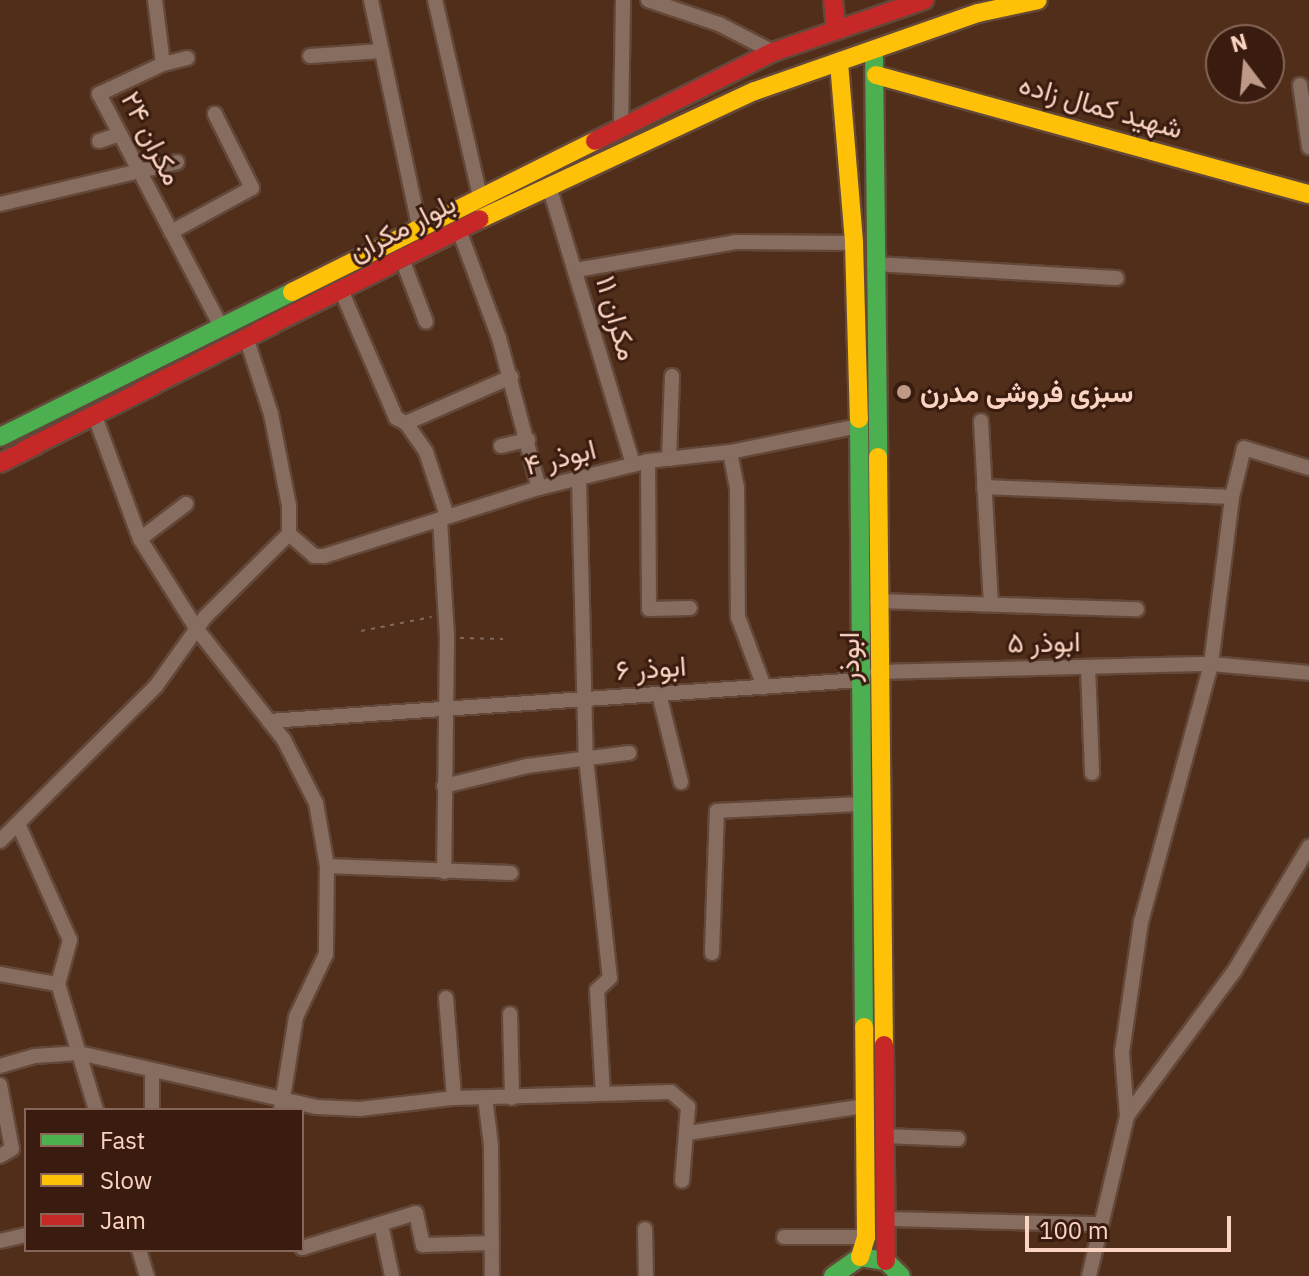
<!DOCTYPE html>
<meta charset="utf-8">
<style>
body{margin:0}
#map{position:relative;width:1309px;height:1276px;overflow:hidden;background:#502e19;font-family:"IBM Plex Sans",Vazirmatn,sans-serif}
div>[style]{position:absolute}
.path>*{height:2px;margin-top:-1px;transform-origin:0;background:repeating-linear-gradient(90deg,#80695c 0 4px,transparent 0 10px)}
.roads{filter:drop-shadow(2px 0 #634839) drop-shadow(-2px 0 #634839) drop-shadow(0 2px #634839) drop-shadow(0 -2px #634839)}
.street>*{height:14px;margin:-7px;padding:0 7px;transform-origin:7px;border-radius:7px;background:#876d60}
.fast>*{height:18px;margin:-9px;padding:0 9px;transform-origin:9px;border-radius:9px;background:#4caf50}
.slow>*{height:18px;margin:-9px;padding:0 9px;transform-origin:9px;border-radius:9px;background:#ffc107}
.jam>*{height:18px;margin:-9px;padding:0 9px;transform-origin:9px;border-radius:9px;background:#c62828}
.dots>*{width:22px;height:22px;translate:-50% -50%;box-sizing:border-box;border:4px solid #391c0f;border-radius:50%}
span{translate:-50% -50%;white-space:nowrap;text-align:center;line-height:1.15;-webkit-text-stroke:6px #391c0f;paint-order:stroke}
.street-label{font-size:28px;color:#fbd3c2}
.poi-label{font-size:28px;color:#fbd3c2;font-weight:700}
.left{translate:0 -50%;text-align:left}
.legend{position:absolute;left:24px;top:1108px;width:280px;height:144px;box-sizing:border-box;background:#391c0f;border:2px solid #876557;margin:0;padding:10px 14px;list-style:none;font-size:24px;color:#fbd3c2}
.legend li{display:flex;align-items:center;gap:16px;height:40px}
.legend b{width:40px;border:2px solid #876557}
.north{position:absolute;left:1205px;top:24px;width:80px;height:80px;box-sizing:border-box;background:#391c0f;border:2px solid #876557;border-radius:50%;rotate:344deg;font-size:22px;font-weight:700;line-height:32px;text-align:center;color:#fbd3c2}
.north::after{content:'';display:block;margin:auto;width:28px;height:36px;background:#bf9987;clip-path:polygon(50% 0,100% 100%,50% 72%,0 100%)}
.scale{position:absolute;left:1025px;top:1216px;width:206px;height:36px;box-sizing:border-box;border:4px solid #fbd3c2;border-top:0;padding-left:10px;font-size:24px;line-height:28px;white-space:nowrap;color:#fbd3c2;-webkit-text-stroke:6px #391c0f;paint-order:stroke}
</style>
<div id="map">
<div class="path">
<div style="left:361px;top:631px;width:72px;rotate:-11.2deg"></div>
<div style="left:460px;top:638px;width:43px;rotate:1.3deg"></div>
</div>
<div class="roads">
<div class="street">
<div style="left:155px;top:0;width:64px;rotate:82.9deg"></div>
<div style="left:163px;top:64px;width:71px;rotate:154.9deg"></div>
<div style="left:99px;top:94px;width:260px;rotate:62.3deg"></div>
<div style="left:371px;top:0;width:231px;rotate:78deg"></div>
<div style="left:435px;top:0;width:201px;rotate:77.1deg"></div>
<div style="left:648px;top:0;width:75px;rotate:18.7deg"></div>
<div style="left:719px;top:24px;width:61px;rotate:27.4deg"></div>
<div style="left:310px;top:56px;width:72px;rotate:-4deg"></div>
<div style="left:163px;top:64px;width:25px;rotate:-14deg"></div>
<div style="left:1300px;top:85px;width:63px;rotate:81.7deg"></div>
<div style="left:621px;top:127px;width:127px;rotate:-89.1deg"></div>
<div style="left:99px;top:141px;width:22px;rotate:-18deg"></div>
<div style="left:549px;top:186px;width:291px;rotate:73.2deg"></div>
<div style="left:0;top:204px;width:182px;rotate:-13.3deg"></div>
<div style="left:459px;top:230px;width:115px;rotate:69.7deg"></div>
<div style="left:499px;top:338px;width:155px;rotate:75.1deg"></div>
<div style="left:171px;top:232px;width:92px;rotate:-28.5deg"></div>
<div style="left:252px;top:188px;width:83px;rotate:-116.6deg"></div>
<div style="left:402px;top:259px;width:67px;rotate:69.1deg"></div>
<div style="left:874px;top:264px;width:243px;rotate:3.3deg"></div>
<div style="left:576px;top:270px;width:162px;rotate:-9.9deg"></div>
<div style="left:736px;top:242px;width:118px;rotate:0.5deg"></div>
<div style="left:341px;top:290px;width:139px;rotate:66.7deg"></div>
<div style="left:396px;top:418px;width:11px;rotate:27deg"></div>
<div style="left:406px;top:423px;width:35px;rotate:55deg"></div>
<div style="left:426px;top:452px;width:67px;rotate:71.8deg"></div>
<div style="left:246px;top:337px;width:81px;rotate:72deg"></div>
<div style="left:271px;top:414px;width:94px;rotate:78.9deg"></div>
<div style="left:289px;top:506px;width:28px;rotate:90deg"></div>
<div style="left:94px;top:414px;width:133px;rotate:69.8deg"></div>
<div style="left:140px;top:539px;width:105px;rotate:57.8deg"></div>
<div style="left:196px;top:628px;width:142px;rotate:51.8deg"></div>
<div style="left:284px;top:740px;width:71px;rotate:63.1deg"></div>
<div style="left:316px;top:803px;width:64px;rotate:80.1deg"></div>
<div style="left:327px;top:866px;width:88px;rotate:90.7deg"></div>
<div style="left:326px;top:954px;width:70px;rotate:115.5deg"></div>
<div style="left:296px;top:1017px;width:94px;rotate:99.2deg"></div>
<div style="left:981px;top:421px;width:183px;rotate:86.9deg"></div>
<div style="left:406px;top:423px;width:115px;rotate:-23.7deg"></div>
<div style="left:501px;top:446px;width:28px;rotate:-13deg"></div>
<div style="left:730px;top:452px;width:36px;rotate:79deg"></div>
<div style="left:737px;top:487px;width:130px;rotate:89.6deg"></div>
<div style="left:738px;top:617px;width:75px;rotate:69.6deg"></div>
<div style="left:669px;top:459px;width:83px;rotate:-87.9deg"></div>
<div style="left:648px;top:461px;width:148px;rotate:89.6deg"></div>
<div style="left:649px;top:609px;width:41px;rotate:-1.4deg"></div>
<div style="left:579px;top:479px;width:279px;rotate:88.6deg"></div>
<div style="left:586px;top:758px;width:221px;rotate:83.8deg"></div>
<div style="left:610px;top:978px;width:18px;rotate:137deg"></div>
<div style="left:597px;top:990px;width:103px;rotate:86.7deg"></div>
<div style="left:984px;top:487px;width:248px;rotate:2.3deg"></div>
<div style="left:440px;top:519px;width:119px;rotate:86.6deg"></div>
<div style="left:447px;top:638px;width:234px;rotate:90.7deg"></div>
<div style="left:289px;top:534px;width:33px;rotate:41deg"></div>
<div style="left:314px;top:556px;width:10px"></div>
<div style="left:324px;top:556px;width:225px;rotate:-17.6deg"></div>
<div style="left:539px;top:488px;width:112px;rotate:-13.9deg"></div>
<div style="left:648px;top:461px;width:82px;rotate:-6.3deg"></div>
<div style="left:730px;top:452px;width:132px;rotate:-11.4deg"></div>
<div style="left:140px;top:539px;width:58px;rotate:-37.3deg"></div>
<div style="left:877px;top:601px;width:260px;rotate:1.8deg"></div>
<div style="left:1088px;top:667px;width:106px;rotate:87.8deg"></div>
<div style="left:877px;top:672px;width:334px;rotate:-1.4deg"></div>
<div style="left:1211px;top:664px;width:98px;rotate:5.2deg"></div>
<div style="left:659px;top:694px;width:91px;rotate:76deg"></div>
<div style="left:269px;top:721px;width:592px;rotate:-3.97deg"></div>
<div style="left:444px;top:786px;width:85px;rotate:-13.5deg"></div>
<div style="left:527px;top:766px;width:103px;rotate:-7.3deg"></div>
<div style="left:19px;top:826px;width:125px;rotate:65.9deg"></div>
<div style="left:70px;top:940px;width:46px;rotate:105.3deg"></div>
<div style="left:0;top:841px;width:220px;rotate:-44.8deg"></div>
<div style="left:156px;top:686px;width:85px;rotate:-54.6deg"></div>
<div style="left:205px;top:617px;width:118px;rotate:-44.7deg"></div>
<div style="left:327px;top:866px;width:184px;rotate:2.2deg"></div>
<div style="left:712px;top:953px;width:142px;rotate:-88deg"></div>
<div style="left:717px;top:811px;width:144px;rotate:-2.8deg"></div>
<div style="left:0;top:974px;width:59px;rotate:9.8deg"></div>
<div style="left:58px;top:984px;width:132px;rotate:73.2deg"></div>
<div style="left:446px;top:998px;width:100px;rotate:85.4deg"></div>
<div style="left:510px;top:1014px;width:84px;rotate:88.6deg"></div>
<div style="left:0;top:1066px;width:36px;rotate:-16deg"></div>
<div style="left:35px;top:1056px;width:44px;rotate:-3.9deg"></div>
<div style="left:79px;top:1053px;width:243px;rotate:12.8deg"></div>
<div style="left:316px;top:1107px;width:44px;rotate:2.6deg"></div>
<div style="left:360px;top:1109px;width:95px;rotate:-6.7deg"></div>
<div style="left:454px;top:1098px;width:217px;rotate:-1.6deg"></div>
<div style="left:671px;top:1092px;width:23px;rotate:41deg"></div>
<div style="left:688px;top:1107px;width:74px;rotate:94.6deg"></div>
<div style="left:0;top:1085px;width:65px;rotate:79.4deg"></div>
<div style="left:12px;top:1149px;width:14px;rotate:150deg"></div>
<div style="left:485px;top:1097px;width:48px;rotate:82.9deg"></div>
<div style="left:491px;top:1145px;width:131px;rotate:89.6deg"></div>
<div style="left:152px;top:1110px;width:38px;rotate:-90deg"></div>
<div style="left:1127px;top:1116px;width:182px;rotate:-53.5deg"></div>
<div style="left:1235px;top:970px;width:144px;rotate:-59deg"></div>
<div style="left:688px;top:1133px;width:179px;rotate:-8.7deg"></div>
<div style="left:884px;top:1136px;width:74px;rotate:2.3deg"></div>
<div style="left:889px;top:1219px;width:212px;rotate:1.4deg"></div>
<div style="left:381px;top:1224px;width:53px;rotate:78.1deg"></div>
<div style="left:645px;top:1229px;width:47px;rotate:88.8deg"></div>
<div style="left:784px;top:1237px;width:82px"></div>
<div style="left:0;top:1241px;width:27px;rotate:-13deg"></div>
<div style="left:302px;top:1248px;width:119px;rotate:-17.1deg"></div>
<div style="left:416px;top:1213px;width:33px;rotate:78deg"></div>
<div style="left:423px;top:1245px;width:69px;rotate:-1.7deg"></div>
<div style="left:139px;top:1250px;width:27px;rotate:73deg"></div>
<div style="left:1089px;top:1276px;width:164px;rotate:-76.6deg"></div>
<div style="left:1127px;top:1116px;width:64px;rotate:-94.5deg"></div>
<div style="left:1122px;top:1052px;width:131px;rotate:-81.7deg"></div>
<div style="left:1141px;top:922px;width:267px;rotate:-74.8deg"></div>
<div style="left:1211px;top:664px;width:168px;rotate:-82.8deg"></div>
<div style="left:1232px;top:497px;width:50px;rotate:-76.2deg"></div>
<div style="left:1244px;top:448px;width:68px;rotate:17.1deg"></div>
</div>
<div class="fast">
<div style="left:874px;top:51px;width:406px;rotate:89.4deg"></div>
<div style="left:859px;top:419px;width:608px;rotate:89.53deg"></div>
<div style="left:0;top:437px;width:326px;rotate:-26.4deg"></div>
<div style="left:833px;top:1276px;width:33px;rotate:-35deg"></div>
<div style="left:860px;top:1257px;width:26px;rotate:9deg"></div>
<div style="left:886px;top:1261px;width:21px;rotate:45deg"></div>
</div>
<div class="slow">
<div style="left:839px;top:63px;width:181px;rotate:85.2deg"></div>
<div style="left:854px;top:243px;width:176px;rotate:88.4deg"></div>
<div style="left:876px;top:75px;width:449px;rotate:15.4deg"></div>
<div style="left:480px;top:219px;width:303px;rotate:-25deg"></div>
<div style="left:755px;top:91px;width:236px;rotate:-19.3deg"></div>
<div style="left:978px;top:13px;width:61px;rotate:-12.2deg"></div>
<div style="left:292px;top:292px;width:339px;rotate:-26.5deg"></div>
<div style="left:878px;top:457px;width:588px;rotate:89.42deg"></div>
<div style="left:860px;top:1257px;width:21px;rotate:-73deg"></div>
<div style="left:866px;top:1237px;width:210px;rotate:-90.5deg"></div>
</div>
<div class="jam">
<div style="left:833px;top:0;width:29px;rotate:84deg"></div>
<div style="left:595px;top:141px;width:199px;rotate:-26.6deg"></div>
<div style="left:773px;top:52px;width:160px;rotate:-19deg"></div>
<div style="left:0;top:463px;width:538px;rotate:-26.95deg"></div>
<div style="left:884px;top:1045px;width:216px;rotate:89.5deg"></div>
</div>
</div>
<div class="dots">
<div style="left:904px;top:392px;background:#bf9987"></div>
</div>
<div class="street-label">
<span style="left:1101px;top:106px;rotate:16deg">شهید کمال زاده</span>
<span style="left:152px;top:138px;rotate:63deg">مکران ۲۴</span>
<span style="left:402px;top:227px;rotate:-27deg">بلوار مکران</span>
<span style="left:617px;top:318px;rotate:74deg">مکران ۱۱</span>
<span style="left:560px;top:457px;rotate:-14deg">ابوذر ۴</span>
<span style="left:1044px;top:642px;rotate:-1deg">ابوذر ۵</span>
<span style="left:849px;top:657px;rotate:-90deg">ابوذر</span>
<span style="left:651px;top:668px;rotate:-4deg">ابوذر ۶</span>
</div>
<div class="poi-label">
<span class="left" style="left:920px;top:392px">سبزی فروشی مدرن</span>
</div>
<ul class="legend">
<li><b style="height:10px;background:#4caf50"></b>Fast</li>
<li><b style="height:10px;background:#ffc107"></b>Slow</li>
<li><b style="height:10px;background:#c62828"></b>Jam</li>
</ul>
<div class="north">N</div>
<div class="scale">100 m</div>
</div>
